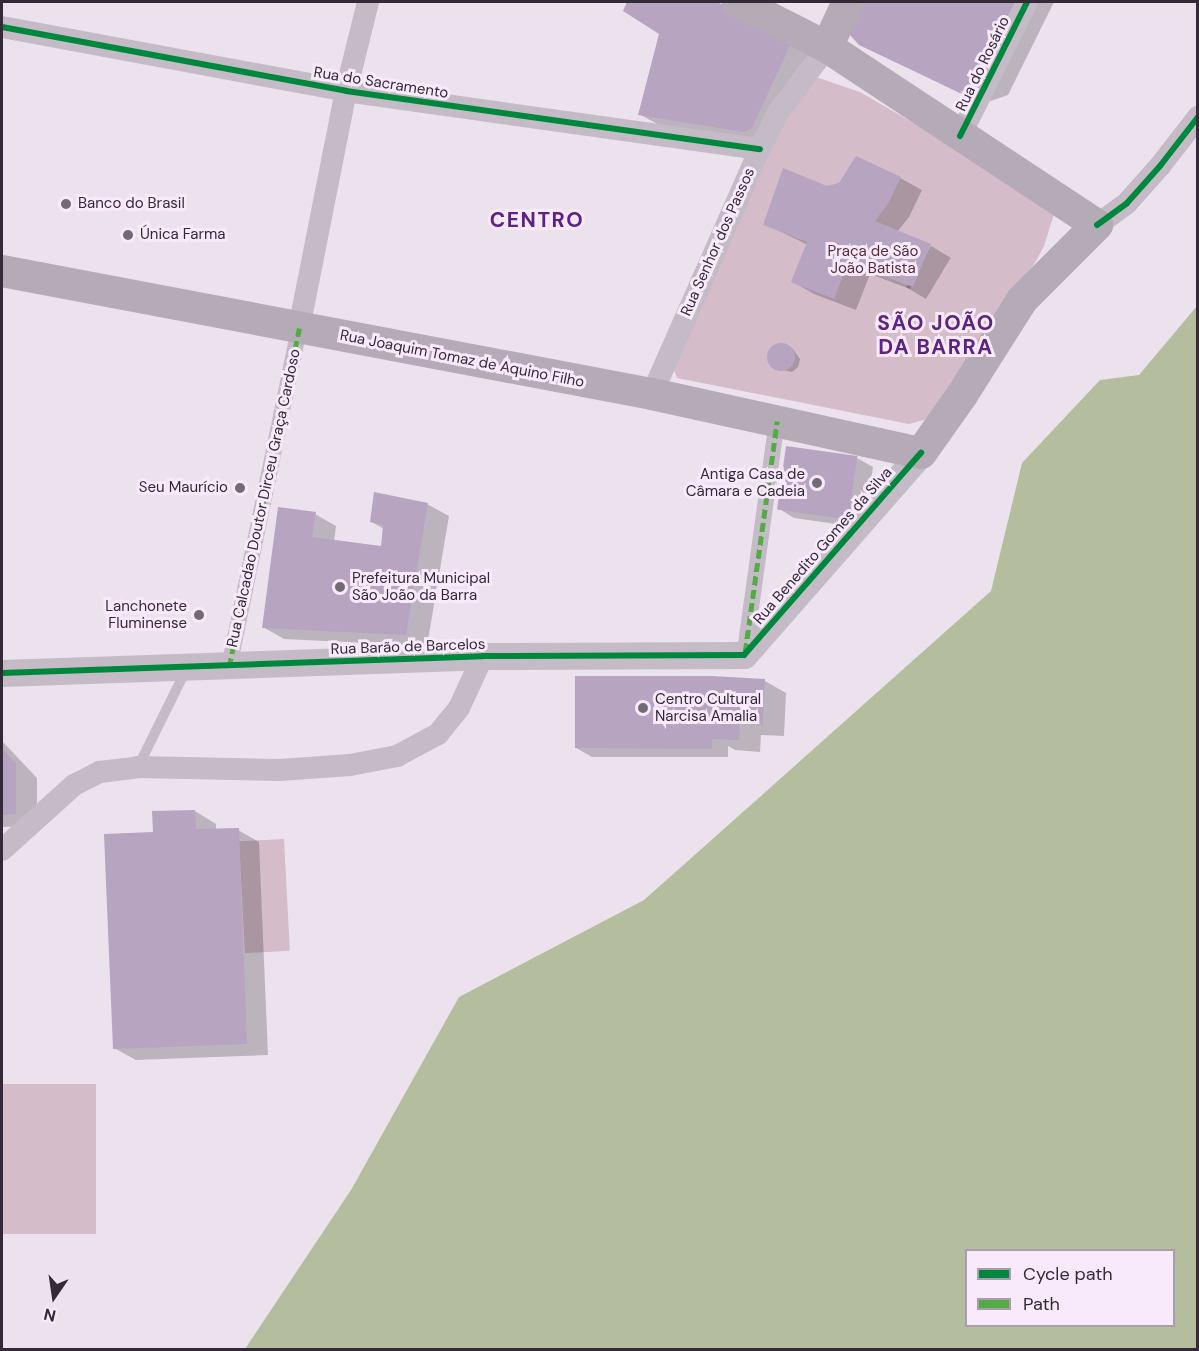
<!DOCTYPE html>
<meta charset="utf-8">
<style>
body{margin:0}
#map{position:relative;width:1199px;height:1351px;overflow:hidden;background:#ece2ed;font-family:"DM Sans",sans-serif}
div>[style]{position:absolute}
.green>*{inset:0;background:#d4bcc8;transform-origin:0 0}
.water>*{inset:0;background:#b4be9e}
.shadow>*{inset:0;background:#0003;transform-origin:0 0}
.building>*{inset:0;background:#b6a4c1;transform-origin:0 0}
.round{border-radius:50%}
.service>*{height:10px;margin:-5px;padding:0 5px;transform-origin:5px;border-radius:5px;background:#c5bbc7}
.pedestrian>*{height:16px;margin:-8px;padding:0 8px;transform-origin:8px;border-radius:8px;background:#c5bbc7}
.minor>*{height:22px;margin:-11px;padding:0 11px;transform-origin:11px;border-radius:11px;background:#c5bbc7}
.tertiary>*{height:27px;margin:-13.5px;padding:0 13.5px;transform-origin:13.5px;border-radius:13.5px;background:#c5bbc7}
.secondary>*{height:32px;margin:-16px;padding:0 16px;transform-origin:16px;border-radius:16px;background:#b5abb7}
.quiet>*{height:4.5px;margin-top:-2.25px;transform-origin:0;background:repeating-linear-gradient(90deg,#54ab46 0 9px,transparent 0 13.5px)}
.cycleway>*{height:6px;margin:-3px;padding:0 3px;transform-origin:3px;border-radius:3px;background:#00873e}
.dots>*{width:16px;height:16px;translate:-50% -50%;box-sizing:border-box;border:3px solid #f8eafa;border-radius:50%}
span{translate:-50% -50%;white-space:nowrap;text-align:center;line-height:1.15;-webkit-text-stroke:6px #f8eafa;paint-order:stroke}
.street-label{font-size:15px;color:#332938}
.poi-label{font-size:15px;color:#332938}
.left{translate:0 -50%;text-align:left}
.right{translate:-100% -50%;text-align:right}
.park-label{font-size:15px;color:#562d39}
.district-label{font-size:21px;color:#5c2286;font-weight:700;letter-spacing:1.5px}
.frame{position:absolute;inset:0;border:3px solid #332938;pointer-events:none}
.legend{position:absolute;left:965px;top:1249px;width:210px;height:78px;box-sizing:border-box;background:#f8eafa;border:2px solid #a99dac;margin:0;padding:8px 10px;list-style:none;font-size:18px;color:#332938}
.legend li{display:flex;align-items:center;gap:12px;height:30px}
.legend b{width:30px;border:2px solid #a99dac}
.north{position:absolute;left:24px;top:1267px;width:60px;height:60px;-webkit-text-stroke:4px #f8eafa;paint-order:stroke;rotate:193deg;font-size:16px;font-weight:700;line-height:24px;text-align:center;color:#332938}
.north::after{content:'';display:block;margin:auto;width:21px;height:27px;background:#332938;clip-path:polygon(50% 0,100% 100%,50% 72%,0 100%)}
</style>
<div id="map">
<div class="green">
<div style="clip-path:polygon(807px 74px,860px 92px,941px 139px,1054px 214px,1044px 246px,1036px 261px,931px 418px,909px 424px,677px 378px,672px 365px)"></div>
<div style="left:284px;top:839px;width:112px;height:45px;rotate:87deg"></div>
<div style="left:2px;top:1084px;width:94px;height:150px"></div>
</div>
<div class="water">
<div style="clip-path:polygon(evenodd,1197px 306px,1197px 1349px,245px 1349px,351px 1190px,459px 997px,644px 900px,991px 591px,1022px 463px,1100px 380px,1139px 375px,1197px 306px,966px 1250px,1174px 1250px,1174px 1326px,966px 1326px,966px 1250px)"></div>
</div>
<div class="shadow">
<div style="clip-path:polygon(629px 2px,714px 2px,814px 52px,773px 140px,661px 126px,639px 114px,660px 33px,625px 11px)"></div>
<div style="clip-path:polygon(863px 2px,1054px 2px,1008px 95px,982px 104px,860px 43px)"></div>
<div style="clip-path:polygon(900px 178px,922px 190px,909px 217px,897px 232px,930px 246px,910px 289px,870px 274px,856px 310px,814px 294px,793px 282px,808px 245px,765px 224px,827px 188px)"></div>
<div style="left:931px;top:246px;width:23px;height:48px;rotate:31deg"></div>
<div style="clip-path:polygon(778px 344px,793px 349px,800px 359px,798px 367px,792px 372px,775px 368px,768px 356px,771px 349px)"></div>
<div style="clip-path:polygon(787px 447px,857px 458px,873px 467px,864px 528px,794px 518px,778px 508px)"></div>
<div style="clip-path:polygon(427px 504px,449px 516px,427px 646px,284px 639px,263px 627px,315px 514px,336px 526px,334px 542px,382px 548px,384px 529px,372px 522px)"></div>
<div style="clip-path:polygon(714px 679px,765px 681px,786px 693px,784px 736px,761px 735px,760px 752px,735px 750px,728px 746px,728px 757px,592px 757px,576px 748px)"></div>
<div style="clip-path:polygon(2px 741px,37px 778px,37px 826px,2px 827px)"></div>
<div style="clip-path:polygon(195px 811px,216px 824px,216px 830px,238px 830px,259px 842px,268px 1055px,136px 1060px,114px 1048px,154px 834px)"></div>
</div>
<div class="building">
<div style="clip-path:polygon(627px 2px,717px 2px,793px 39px,752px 128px,744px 132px,638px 115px,659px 34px,623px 11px)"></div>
<div style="clip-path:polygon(861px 2px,1027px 2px,986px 83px,960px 93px,859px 45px,850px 35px)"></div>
<div style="clip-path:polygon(856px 156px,901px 177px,888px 204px,875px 221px,931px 244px,913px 287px,848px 263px,834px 299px,791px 282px,807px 242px,763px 225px,783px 168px,827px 186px,839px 183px)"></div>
<div class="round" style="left:767px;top:343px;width:28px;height:28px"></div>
<div style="left:786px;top:446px;width:72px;height:64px;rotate:8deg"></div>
<div style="clip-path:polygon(374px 492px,428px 503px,406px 635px,262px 628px,278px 507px,316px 512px,312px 537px,381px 546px,383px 525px,370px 522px)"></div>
<div style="clip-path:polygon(575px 676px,712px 676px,765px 679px,763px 725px,740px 723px,739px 740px,712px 739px,712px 749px,575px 748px)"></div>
<div style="clip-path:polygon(2px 748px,16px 764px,16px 814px,2px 815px)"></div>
<div style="clip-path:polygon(195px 810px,196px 829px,239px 828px,247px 1044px,113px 1049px,104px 834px,153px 832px,152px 811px)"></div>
</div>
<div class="service">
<div style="left:138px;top:767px;width:110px;rotate:-63.7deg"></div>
</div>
<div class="pedestrian">
<div style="left:745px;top:651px;width:232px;rotate:-82.1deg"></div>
<div style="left:229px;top:667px;width:346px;rotate:-78.3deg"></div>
</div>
<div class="minor">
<div style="left:2px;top:27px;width:350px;rotate:10.5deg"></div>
<div style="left:346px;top:91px;width:418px;rotate:8deg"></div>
<div style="left:960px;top:136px;width:150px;rotate:-63.4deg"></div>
<div style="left:1097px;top:225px;width:37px;rotate:-36deg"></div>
<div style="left:1127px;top:203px;width:50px;rotate:-48.3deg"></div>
<div style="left:1160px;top:166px;width:62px;rotate:-52.2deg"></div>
<div style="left:299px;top:328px;width:242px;rotate:-78.8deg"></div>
<div style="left:346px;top:91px;width:92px;rotate:-76.1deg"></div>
<div style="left:652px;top:394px;width:268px;rotate:-66.2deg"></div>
<div style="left:760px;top:149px;width:42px;rotate:-63.4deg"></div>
<div style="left:779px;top:111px;width:80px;rotate:-53.1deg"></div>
<div style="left:2px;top:850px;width:97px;rotate:-42.1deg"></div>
<div style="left:74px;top:785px;width:29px;rotate:-27deg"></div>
<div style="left:100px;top:772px;width:38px;rotate:-7deg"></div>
<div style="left:138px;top:767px;width:142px;rotate:1.2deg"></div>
<div style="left:280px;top:770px;width:70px;rotate:-4.1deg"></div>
<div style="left:350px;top:765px;width:48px;rotate:-10.8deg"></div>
<div style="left:397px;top:756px;width:47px;rotate:-28.2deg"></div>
<div style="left:438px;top:734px;width:33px;rotate:-51deg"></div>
<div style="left:459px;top:708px;width:57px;rotate:-65.2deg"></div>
</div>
<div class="tertiary">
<div style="left:2px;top:673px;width:481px;rotate:-2deg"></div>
<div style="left:483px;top:656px;width:261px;rotate:-0.2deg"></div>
<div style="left:744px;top:655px;width:269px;rotate:-48.8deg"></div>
</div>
<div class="secondary">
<div style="left:827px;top:47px;width:50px;rotate:-65deg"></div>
<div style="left:2px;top:271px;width:662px;rotate:10.72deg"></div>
<div style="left:652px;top:394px;width:275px;rotate:12.4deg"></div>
<div style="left:921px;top:453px;width:71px;rotate:-54.7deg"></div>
<div style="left:962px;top:395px;width:112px;rotate:-57.7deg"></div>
<div style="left:1022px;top:300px;width:106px;rotate:-45deg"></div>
<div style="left:1097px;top:225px;width:323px;rotate:-146.6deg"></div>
<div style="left:827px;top:47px;width:100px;rotate:-153.2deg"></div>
</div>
<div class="quiet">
<div style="left:745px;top:652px;width:233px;rotate:-82.1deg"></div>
<div style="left:229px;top:667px;width:346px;rotate:-78.3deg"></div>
</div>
<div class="cycleway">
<div style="left:2px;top:27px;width:350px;rotate:10.5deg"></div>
<div style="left:346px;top:91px;width:418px;rotate:8deg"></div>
<div style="left:960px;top:136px;width:150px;rotate:-63.4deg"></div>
<div style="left:1097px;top:225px;width:37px;rotate:-36deg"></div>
<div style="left:1127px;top:203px;width:50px;rotate:-48.3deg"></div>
<div style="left:1160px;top:166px;width:62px;rotate:-52.2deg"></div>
<div style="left:2px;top:673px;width:481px;rotate:-2deg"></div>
<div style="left:483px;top:656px;width:261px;rotate:-0.2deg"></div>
<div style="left:744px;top:655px;width:269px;rotate:-48.8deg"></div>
</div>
<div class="dots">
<div style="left:66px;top:204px;background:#746a77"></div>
<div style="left:128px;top:235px;background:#746a77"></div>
<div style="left:817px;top:483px;background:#746a77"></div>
<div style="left:240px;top:488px;background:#746a77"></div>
<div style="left:340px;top:587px;background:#746a77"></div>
<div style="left:199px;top:615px;background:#746a77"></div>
<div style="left:643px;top:708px;background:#746a77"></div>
</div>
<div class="street-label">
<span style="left:983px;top:64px;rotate:-64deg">Rua do Rosário</span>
<span style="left:381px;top:83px;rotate:9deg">Rua do Sacramento</span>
<span style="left:718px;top:242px;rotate:-66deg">Rua Senhor dos Passos</span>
<span style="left:462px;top:359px;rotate:11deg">Rua Joaquim Tomaz de Aquino Filho</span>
<span style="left:264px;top:498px;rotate:-78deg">Rua Calcadao Doutor Dirceu Graça Cardoso</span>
<span style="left:823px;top:546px;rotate:-49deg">Rua Benedito Gomes da Silva</span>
<span style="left:408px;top:647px;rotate:-2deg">Rua Barão de Barcelos</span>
</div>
<div class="poi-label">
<span class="left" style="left:78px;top:204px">Banco do Brasil</span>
<span class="left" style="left:140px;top:235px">Única Farma</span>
<span class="right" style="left:805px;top:483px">Antiga Casa de<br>Câmara e Cadeia</span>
<span class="right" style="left:228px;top:488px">Seu Maurício</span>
<span class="left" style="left:352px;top:587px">Prefeitura Municipal<br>São João da Barra</span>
<span class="right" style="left:187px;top:615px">Lanchonete<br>Fluminense</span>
<span class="left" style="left:655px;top:708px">Centro Cultural<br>Narcisa Amalia</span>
</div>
<div class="park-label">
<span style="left:873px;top:260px">Praça de São<br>João Batista</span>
</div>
<div class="district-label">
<span style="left:537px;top:220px">CENTRO</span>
<span style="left:936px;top:335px">SÃO JOÃO<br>DA BARRA</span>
</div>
<div class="frame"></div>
<ul class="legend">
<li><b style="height:8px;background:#00873e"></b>Cycle path</li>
<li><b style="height:8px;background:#54ab46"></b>Path</li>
</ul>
<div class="north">N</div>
</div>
